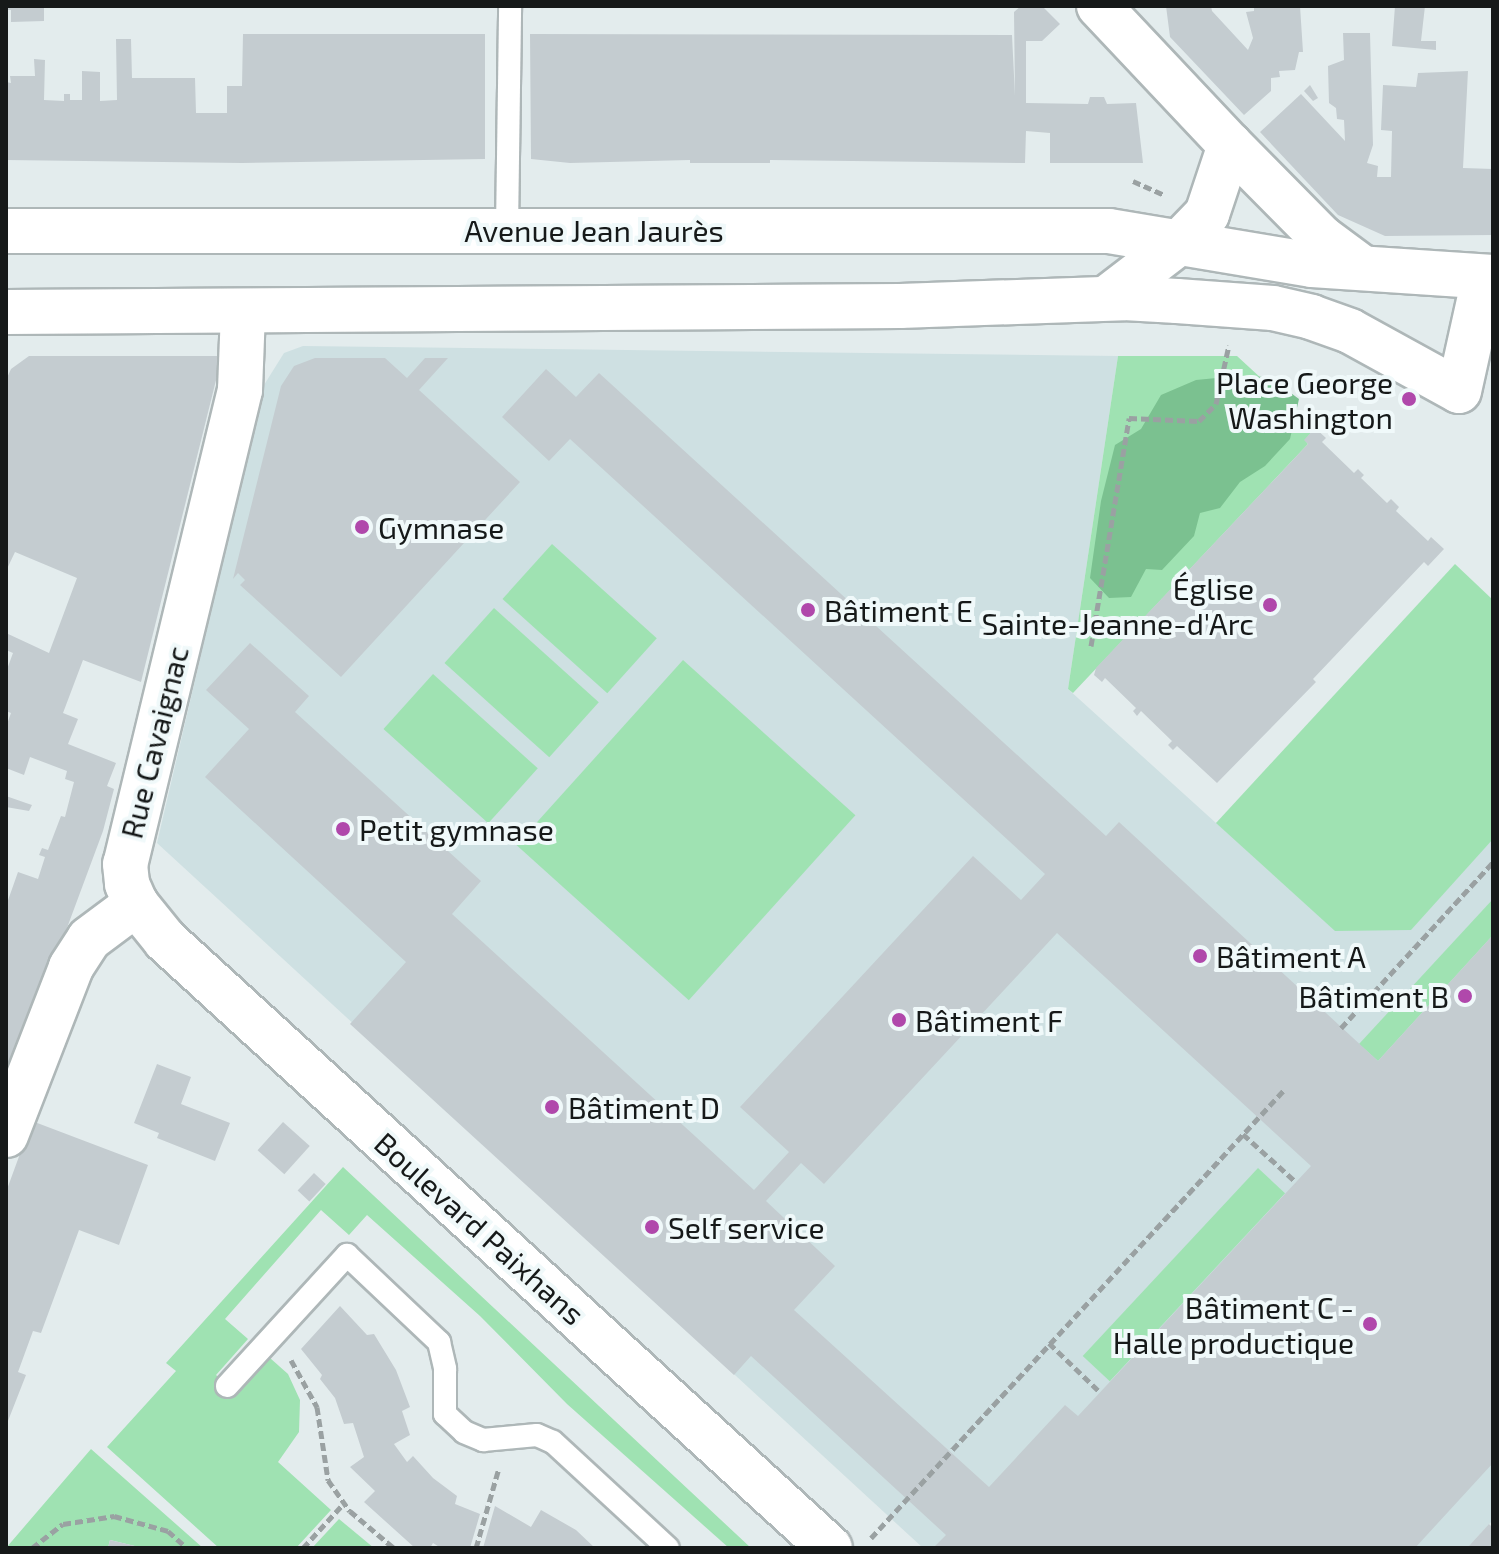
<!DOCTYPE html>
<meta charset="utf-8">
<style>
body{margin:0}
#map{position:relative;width:1499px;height:1554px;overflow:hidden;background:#e3eced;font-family:"Exo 2",sans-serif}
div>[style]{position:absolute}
.built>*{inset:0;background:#cee0e2}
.green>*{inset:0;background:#9fe2b2;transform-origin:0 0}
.forest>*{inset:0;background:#7bc190}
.building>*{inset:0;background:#c4ccd0;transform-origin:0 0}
.path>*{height:5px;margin-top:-2.5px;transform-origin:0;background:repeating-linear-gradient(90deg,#9aa1a2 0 8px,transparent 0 12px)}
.roads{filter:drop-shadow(2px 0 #aeb7b8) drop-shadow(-2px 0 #aeb7b8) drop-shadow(0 2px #aeb7b8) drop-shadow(0 -2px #aeb7b8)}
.lane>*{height:22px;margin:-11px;padding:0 11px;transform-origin:11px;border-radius:11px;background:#fff}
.street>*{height:44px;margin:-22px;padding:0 22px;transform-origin:22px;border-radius:22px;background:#fff}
.secondary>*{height:44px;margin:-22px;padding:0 22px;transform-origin:22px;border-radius:22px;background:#fff}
.dots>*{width:22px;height:22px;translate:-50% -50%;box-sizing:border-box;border:4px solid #f0f9fa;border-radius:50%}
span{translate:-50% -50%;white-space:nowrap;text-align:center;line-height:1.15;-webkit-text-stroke:8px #f0f9fa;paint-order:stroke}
.street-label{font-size:30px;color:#161919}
.poi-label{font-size:30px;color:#161919}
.right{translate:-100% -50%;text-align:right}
.left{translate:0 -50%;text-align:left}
.frame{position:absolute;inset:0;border:8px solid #161919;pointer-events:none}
</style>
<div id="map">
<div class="built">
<div style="clip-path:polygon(303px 346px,1118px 356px,1068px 689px,1216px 823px,1493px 600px,1493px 1520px,1467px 1548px,923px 1548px,157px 843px,264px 385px,284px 353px)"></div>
</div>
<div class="green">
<div style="clip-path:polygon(1118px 356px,1237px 356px,1315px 428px,1305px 440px,1308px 444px,1073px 693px,1068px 689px)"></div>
<div style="left:552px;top:544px;width:141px;height:74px;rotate:42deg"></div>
<div style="clip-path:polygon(1455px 564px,1493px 600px,1493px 839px,1411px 930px,1335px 931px,1216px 823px)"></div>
<div style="left:494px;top:608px;width:141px;height:74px;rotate:42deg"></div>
<div style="left:683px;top:660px;width:232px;height:249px;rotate:42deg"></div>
<div style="left:433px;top:674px;width:141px;height:74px;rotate:42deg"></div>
<div style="clip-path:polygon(1493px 899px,1493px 935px,1378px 1061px,1359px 1044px)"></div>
<div style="clip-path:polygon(343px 1167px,751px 1548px,729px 1548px,567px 1404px,480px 1316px,367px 1215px,349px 1235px,321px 1210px,225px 1319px,248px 1339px,216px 1375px,237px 1394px,270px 1358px,288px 1374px,300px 1400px,299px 1432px,278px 1462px,331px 1510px,296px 1548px,219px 1548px,107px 1447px,176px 1371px,166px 1363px)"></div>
<div style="left:1258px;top:1168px;width:37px;height:257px;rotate:43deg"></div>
<div style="clip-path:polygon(91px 1449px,203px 1548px,143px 1548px,110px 1540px,108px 1548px,6px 1548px)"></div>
<div style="clip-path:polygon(339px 1519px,374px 1548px,312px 1548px)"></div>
</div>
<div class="forest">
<div style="clip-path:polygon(1237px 376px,1269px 377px,1299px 399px,1290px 439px,1265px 466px,1240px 482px,1220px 508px,1200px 513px,1194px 536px,1162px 570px,1146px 569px,1131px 597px,1109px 598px,1090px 578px,1101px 501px,1115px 445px,1141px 429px,1161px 395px,1196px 380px)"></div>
</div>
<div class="building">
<div style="clip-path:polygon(6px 6px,44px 6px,44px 21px,11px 22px,11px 10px,6px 10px)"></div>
<div style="clip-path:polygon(1021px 6px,1042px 6px,1060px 24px,1042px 41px,1026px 41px,1026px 103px,1088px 104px,1090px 97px,1104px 97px,1107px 104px,1136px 103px,1143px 163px,1050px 163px,1050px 133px,1026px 131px,1025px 163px,770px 160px,770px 163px,690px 163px,690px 160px,570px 163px,531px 159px,530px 34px,1012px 35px,1015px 96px,1014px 12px)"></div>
<div style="clip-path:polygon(1166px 6px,1211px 6px,1212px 11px,1248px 50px,1253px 38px,1246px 12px,1254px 11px,1254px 6px,1300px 6px,1303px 52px,1299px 52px,1295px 70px,1279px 71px,1280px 77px,1271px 78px,1271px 91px,1244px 115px,1170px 37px)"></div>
<div style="clip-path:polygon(1395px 6px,1425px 6px,1421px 41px,1436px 41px,1436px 50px,1392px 46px)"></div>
<div style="clip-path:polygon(1343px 33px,1370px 33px,1373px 145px,1367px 163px,1378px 166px,1377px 177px,1391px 177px,1392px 131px,1381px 130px,1383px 85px,1416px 87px,1418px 73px,1468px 71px,1463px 168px,1493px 169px,1493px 235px,1385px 236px,1338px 215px,1260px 132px,1301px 94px,1345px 141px,1344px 120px,1337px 119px,1336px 108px,1329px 103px,1328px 66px,1344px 60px)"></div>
<div style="clip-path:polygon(243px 34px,485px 34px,485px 159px,242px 163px,6px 160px,6px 82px,11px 83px,10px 76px,35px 76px,34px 59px,45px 60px,44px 100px,64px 101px,64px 94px,70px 94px,70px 100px,82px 100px,82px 71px,100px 72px,100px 101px,117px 100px,116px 39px,131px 39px,132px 78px,195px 78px,196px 113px,227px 113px,227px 86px,242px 86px)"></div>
<div style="clip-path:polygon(1310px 85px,1318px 98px,1313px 101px,1304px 91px)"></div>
<div style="clip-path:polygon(29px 356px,222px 356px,141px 682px,83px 660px,63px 713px,78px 719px,68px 744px,116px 763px,107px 786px,114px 789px,103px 831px,6px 1092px,6px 906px,18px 872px,38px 879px,45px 857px,39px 855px,42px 848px,48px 850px,61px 816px,65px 817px,74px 782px,65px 779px,67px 771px,30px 757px,24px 775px,6px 768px,6px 727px,11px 713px,6px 711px,6px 672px,13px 653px,6px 650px,6px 633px,49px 653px,77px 578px,15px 552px,6px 571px,6px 380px,11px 369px)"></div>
<div style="clip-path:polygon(315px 358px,385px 358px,407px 378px,425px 358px,448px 358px,419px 390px,520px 482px,341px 677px,240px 585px,245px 580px,238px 573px,233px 579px,281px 386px,294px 366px)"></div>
<div style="clip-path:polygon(evenodd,546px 369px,576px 397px,599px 373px,1106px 836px,1119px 822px,1378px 1061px,1493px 935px,1493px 1463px,1415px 1548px,933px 1548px,946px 1535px,751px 1356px,734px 1375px,350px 1024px,406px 962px,205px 777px,249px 729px,206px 690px,250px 643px,309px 696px,295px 712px,481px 881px,452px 914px,754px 1190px,789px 1152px,740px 1107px,973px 856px,1021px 900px,1045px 874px,570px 439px,549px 461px,502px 417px,546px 369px,1057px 933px,1311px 1166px,1078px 1416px,1065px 1405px,989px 1487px,794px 1310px,835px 1266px,766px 1201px,801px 1163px,824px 1184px,1057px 933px)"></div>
<div style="clip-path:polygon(1315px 428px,1326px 438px,1322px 442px,1354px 473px,1358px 469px,1364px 475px,1361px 478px,1387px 503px,1391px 499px,1399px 507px,1396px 511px,1428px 541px,1431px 537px,1444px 549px,1428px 566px,1424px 562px,1313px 679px,1316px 682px,1217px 783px,1177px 746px,1173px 750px,1168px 745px,1172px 741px,1141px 711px,1137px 716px,1133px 711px,1136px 708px,1105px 678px,1102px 682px,1094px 675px,1096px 668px,1308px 444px,1304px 440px)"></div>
<div style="clip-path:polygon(6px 796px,26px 803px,32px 805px,29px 811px,6px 807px)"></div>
<div style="clip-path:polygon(157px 1064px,191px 1077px,181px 1104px,230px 1123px,215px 1161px,157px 1138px,159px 1133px,134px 1123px)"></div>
<div style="clip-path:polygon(32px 1121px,148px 1165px,119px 1245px,79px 1230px,41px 1333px,33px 1331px,18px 1372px,26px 1375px,6px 1426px,6px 1192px)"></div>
<div style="left:283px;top:1122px;width:36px;height:38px;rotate:42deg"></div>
<div style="left:314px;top:1173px;width:16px;height:24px;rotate:43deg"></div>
<div style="clip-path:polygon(340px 1306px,367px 1335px,374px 1334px,396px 1370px,410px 1407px,402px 1411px,410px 1435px,394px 1444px,407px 1462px,413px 1456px,433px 1478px,457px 1496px,455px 1504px,480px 1514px,470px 1548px,441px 1548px,433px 1543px,430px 1548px,415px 1548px,364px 1502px,375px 1491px,350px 1467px,364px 1457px,353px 1423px,344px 1424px,335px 1398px,320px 1379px,322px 1375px,301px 1349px)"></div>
<div style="clip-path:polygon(495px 1506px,531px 1527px,541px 1510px,576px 1530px,595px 1548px,483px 1548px)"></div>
<div style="clip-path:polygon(1489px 1524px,1493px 1528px,1493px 1548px,1467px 1548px)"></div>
<div style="clip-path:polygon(110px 1540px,139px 1547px,139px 1548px,108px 1548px)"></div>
</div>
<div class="path">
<div style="left:1133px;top:181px;width:35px;rotate:24deg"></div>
<div style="left:1091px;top:646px;width:231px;rotate:-80.5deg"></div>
<div style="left:1129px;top:418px;width:70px;rotate:2.5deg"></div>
<div style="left:1199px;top:421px;width:24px;rotate:-45deg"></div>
<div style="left:1216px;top:404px;width:60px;rotate:-77.6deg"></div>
<div style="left:1341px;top:1028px;width:225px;rotate:-47.5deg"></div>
<div style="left:1243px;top:1134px;width:72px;rotate:42.2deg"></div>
<div style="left:1049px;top:1343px;width:71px;rotate:43.9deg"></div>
<div style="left:291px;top:1360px;width:54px;rotate:61deg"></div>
<div style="left:317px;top:1407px;width:74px;rotate:81.4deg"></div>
<div style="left:328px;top:1480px;width:38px;rotate:55deg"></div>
<div style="left:350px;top:1511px;width:57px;rotate:40.1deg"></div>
<div style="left:871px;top:1538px;width:609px;rotate:-47.33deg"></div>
<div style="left:32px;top:1548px;width:39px;rotate:-38deg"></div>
<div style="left:63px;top:1524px;width:52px;rotate:-8.9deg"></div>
<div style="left:114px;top:1516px;width:56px;rotate:15.5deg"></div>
<div style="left:168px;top:1531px;width:25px;rotate:42deg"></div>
<div style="left:303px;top:1548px;width:62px;rotate:-47.6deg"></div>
<div style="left:476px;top:1548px;width:83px;rotate:-74deg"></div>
</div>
<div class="roads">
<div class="lane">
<div style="left:507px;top:230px;width:224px;rotate:-89.2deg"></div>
<div style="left:227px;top:1386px;width:178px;rotate:-47.5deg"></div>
<div style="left:347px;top:1255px;width:127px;rotate:43.4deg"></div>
<div style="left:439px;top:1342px;width:28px;rotate:77deg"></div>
<div style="left:445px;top:1369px;width:45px;rotate:90deg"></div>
<div style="left:445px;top:1414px;width:26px;rotate:43deg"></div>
<div style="left:464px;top:1432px;width:21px;rotate:23deg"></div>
<div style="left:483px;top:1440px;width:54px;rotate:-5.3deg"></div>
<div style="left:537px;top:1435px;width:17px;rotate:24deg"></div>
<div style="left:553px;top:1442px;width:156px;rotate:42.7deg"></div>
</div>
<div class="street">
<div style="left:1099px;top:6px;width:191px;rotate:46.7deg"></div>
<div style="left:1230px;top:145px;width:73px;rotate:108.4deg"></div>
<div style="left:1207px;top:214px;width:39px;rotate:134deg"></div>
<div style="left:1180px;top:242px;width:92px;rotate:142.5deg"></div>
<div style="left:1230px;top:145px;width:131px;rotate:45.3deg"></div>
<div style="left:1322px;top:238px;width:47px;rotate:36.4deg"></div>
<div style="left:243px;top:312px;width:78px;rotate:92.2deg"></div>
<div style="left:240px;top:390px;width:488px;rotate:103.6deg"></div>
<div style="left:125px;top:864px;width:20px;rotate:84deg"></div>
<div style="left:127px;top:884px;width:22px;rotate:66deg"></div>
<div style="left:136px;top:904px;width:46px;rotate:51.1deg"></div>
<div style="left:165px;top:940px;width:901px;rotate:42.44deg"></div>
<div style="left:6px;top:1135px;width:180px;rotate:-68.8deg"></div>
<div style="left:71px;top:967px;width:33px;rotate:-57deg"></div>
<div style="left:89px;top:939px;width:59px;rotate:-36.7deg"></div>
</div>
<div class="secondary">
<div style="left:6px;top:231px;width:1103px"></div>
<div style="left:1109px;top:231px;width:206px;rotate:9.5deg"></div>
<div style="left:1312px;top:265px;width:181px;rotate:3.8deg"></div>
<div style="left:6px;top:312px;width:894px;rotate:-0.38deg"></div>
<div style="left:900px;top:306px;width:224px;rotate:-2deg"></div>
<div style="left:1124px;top:298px;width:53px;rotate:3.2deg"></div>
<div style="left:1177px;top:301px;width:96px;rotate:4.2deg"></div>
<div style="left:1273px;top:308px;width:39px;rotate:13deg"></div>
<div style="left:1311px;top:317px;width:41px;rotate:19.7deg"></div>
<div style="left:1350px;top:331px;width:124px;rotate:28.8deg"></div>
<div style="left:1459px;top:391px;width:116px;rotate:-77.5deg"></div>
</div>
</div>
<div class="dots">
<div style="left:1409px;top:399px;background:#b048ab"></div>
<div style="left:362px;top:527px;background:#b048ab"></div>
<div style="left:1270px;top:605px;background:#b048ab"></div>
<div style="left:808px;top:610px;background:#b048ab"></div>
<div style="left:343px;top:829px;background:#b048ab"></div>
<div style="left:1200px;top:956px;background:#b048ab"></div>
<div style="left:1465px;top:996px;background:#b048ab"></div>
<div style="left:899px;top:1020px;background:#b048ab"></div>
<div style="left:552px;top:1107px;background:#b048ab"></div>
<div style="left:652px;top:1227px;background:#b048ab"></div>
<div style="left:1370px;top:1324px;background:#b048ab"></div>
</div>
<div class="street-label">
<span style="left:594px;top:230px">Avenue Jean Jaurès</span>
<span style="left:154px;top:742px;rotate:-76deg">Rue Cavaignac</span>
<span style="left:480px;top:1228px;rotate:42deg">Boulevard Paixhans</span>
</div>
<div class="poi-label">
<span class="right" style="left:1393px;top:399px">Place George<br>Washington</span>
<span class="left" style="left:378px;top:527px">Gymnase</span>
<span class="right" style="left:1254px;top:605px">Église<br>Sainte-Jeanne-d'Arc</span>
<span class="left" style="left:824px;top:610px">Bâtiment E</span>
<span class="left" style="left:359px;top:829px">Petit gymnase</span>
<span class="left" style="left:1216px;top:956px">Bâtiment A</span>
<span class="right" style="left:1449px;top:996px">Bâtiment B</span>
<span class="left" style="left:915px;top:1020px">Bâtiment F</span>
<span class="left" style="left:568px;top:1107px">Bâtiment D</span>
<span class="left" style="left:668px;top:1227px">Self service</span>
<span class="right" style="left:1354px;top:1324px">Bâtiment C -<br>Halle productique</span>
</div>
<div class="frame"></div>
</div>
